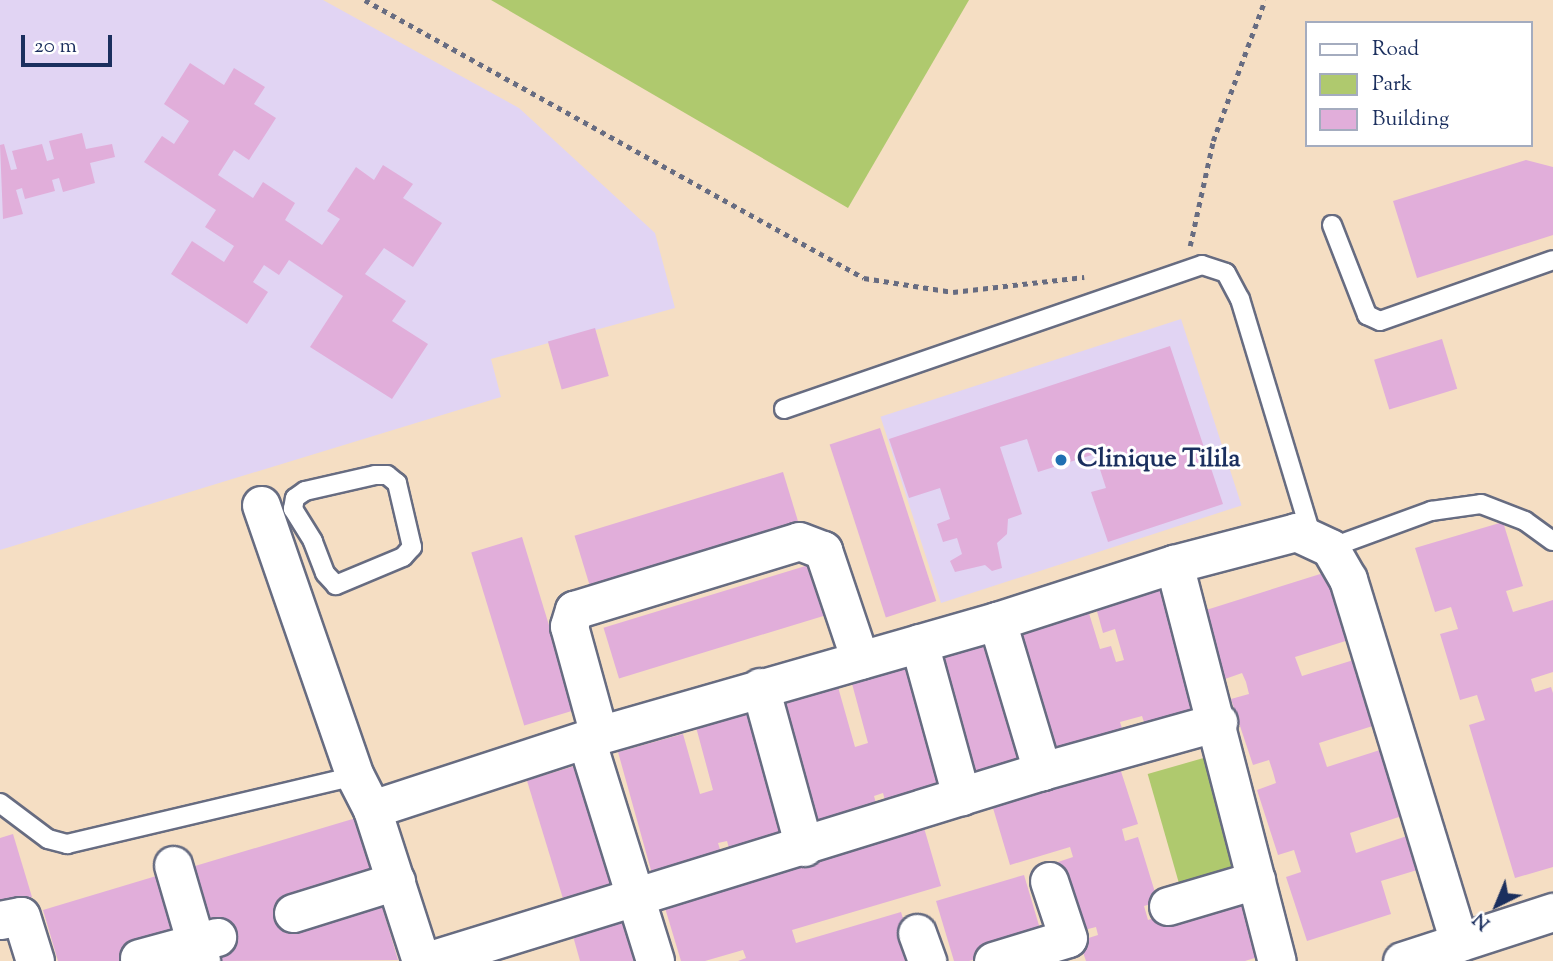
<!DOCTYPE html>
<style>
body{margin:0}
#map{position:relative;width:1553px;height:961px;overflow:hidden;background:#f5dec3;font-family:"Sorts Mill Goudy",serif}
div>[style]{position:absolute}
.built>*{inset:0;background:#e1d4f3;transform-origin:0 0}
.green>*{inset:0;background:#afc96e;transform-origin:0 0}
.building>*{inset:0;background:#e1aeda;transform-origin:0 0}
.path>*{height:4.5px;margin-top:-2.25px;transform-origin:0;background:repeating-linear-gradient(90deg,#676c81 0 5px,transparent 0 10px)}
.roads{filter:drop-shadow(2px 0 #676c81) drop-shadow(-2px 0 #676c81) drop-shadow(0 2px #676c81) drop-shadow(0 -2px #676c81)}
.service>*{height:18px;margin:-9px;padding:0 9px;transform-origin:9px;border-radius:9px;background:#fff}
.minor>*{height:37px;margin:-18.5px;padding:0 18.5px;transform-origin:18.5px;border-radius:18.5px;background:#fff}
.dots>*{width:19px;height:19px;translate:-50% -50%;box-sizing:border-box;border:4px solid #fff;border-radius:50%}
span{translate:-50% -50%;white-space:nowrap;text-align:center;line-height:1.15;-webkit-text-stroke:6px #fff;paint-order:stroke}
.poi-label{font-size:26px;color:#1b2f5e;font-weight:700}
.left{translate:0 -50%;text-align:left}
.legend{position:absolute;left:1305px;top:21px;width:228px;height:126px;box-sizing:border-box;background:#fff;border:2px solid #a4acbf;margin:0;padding:9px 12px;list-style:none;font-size:21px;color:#1b2f5e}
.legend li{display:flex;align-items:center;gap:14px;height:35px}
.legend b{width:35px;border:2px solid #a4acbf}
.north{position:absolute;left:1462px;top:870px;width:70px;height:70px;-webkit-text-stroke:5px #fff;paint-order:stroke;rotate:223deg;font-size:19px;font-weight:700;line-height:28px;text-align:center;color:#1b2f5e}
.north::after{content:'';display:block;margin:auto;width:24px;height:32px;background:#1b2f5e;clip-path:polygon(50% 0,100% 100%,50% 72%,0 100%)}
.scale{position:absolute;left:21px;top:35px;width:91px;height:32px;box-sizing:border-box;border:4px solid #1b2f5e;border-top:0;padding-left:9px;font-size:21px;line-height:24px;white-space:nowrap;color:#1b2f5e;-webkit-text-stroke:5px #fff;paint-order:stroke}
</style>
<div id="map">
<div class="built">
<div style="clip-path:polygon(0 0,323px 0,519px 108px,655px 233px,675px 308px,491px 359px,501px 397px,0 550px)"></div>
<div style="left:1181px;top:319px;width:196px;height:316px;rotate:72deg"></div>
</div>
<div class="green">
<div style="clip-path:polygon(491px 0,969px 0,848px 208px)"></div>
<div style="left:1214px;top:755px;width:118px;height:69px;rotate:74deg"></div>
</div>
<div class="building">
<div style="clip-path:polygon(190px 63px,224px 85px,234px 68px,265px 87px,254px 104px,276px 118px,249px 160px,234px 150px,218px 175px,253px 198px,263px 182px,295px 203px,285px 220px,322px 245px,340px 219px,327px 211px,356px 167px,374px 180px,383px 165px,413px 184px,403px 198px,442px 223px,413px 267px,384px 248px,365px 274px,406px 301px,392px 321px,428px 344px,392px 399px,310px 347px,343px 296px,289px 260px,279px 275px,264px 265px,253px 282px,268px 292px,247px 324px,171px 274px,192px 241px,224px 262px,234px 246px,205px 227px,216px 210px,144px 162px,162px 136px,174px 144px,189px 121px,164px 104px)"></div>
<div style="clip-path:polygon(82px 133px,86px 149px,112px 144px,115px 157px,90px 163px,95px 183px,63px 192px,59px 178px,52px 180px,55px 191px,25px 199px,22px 188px,16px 190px,23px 214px,3px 219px,0 145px,4px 144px,11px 170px,17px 169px,12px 151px,42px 144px,47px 161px,54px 159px,49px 141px)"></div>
<div style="clip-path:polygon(1526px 160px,1553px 167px,1553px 235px,1417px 278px,1393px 201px)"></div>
<div style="left:595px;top:328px;width:50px;height:49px;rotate:74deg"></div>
<div style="left:1442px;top:339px;width:52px;height:71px;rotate:73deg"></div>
<div style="clip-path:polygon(1170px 346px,1223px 504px,1108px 542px,1091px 492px,1106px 488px,1095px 454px,1038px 472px,1027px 439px,1000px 447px,1022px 514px,1008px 519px,1007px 534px,997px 543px,1002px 568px,992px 571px,985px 565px,955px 572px,950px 561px,962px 554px,957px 538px,943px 542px,937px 524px,950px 519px,940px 488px,909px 498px,889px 439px)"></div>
<div style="left:880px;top:428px;width:182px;height:53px;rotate:72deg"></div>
<div style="left:783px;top:472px;width:54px;height:218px;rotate:73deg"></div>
<div style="clip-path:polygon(1503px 522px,1523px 586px,1506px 591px,1513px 612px,1553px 600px,1553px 672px,1531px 679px,1535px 692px,1551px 687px,1553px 693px,1553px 867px,1515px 878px,1469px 725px,1485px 720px,1477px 695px,1460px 700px,1440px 634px,1458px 629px,1451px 607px,1435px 612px,1415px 548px)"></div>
<div style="left:522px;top:537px;width:181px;height:53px;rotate:73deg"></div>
<div style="left:812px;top:564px;width:53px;height:218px;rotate:73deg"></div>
<div style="clip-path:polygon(1333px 570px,1355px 638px,1295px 657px,1302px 676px,1360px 658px,1379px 724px,1319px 743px,1327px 767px,1383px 749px,1405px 815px,1350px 833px,1356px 853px,1416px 833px,1427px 867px,1381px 881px,1391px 914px,1307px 941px,1286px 877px,1301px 872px,1294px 850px,1278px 855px,1257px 790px,1276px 783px,1273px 772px,1269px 760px,1253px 765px,1231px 699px,1249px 694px,1246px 682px,1242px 673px,1225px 679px,1203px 611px)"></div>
<div style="clip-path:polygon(1173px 582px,1209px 714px,1147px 731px,1142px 716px,1120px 722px,1125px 738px,1059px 757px,1021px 629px,1088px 610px,1100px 649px,1111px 646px,1116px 662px,1124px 660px,1115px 629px,1103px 633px,1095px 604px)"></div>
<div style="left:997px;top:638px;width:134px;height:67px;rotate:73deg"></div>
<div style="clip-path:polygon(916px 662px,953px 794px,888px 812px,883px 793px,874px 796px,879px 814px,809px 833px,773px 704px,838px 687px,855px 747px,868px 743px,851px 680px)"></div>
<div style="clip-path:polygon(761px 709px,797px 842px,732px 859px,727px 841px,718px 843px,724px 862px,654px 881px,618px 752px,683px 734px,700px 794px,713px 790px,696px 727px)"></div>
<div style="clip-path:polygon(1117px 759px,1138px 824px,1122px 829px,1125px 841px,1138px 837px,1158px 902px,1144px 906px,1148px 920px,1254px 887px,1274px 952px,1245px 961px,1086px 961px,1079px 941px,1098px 935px,1096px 927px,1076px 932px,1055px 863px,1073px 857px,1070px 847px,1010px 865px,990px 798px)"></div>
<div style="left:591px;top:761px;width:134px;height:67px;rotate:73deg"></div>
<div style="clip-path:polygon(356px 818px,375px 882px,274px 912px,278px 926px,379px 896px,398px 960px,212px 961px,185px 869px)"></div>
<div style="clip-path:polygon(922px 821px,941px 886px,792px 930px,796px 943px,901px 912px,916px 961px,738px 961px,746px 958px,743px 950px,705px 961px,681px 961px,662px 898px)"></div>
<div style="clip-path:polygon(13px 834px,32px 897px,0 908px,0 838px)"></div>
<div style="clip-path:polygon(163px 874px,184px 938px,133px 961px,58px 961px,43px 910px)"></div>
<div style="clip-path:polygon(1024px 875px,1043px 939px,969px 961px,954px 961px,936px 901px)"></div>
<div style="clip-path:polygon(635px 911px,650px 961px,580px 961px,571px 929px)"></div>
</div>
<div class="path">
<div style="left:365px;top:0;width:571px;rotate:29.12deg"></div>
<div style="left:864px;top:278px;width:90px;rotate:8.9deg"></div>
<div style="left:953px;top:292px;width:132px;rotate:-6.5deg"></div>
<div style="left:1190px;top:246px;width:107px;rotate:-77.6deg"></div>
<div style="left:1213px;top:141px;width:150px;rotate:-69.8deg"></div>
</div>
<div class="roads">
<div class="service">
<div style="left:1332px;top:225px;width:97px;rotate:68.7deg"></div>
<div style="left:1367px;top:315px;width:14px;rotate:25deg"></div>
<div style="left:1380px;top:321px;width:183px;rotate:-19.4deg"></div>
<div style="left:784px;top:409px;width:442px;rotate:-19deg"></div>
<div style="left:1202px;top:265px;width:25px;rotate:18deg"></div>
<div style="left:1226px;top:273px;width:30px;rotate:62deg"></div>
<div style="left:1240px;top:299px;width:250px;rotate:73.2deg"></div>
<div style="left:375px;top:475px;width:12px"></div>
<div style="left:387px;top:475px;width:13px;rotate:39deg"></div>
<div style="left:397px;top:483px;width:66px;rotate:76.8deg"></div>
<div style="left:412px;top:547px;width:13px;rotate:132deg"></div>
<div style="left:403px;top:557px;width:73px;rotate:157.3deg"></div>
<div style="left:336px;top:585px;width:16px;rotate:-133deg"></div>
<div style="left:325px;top:573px;width:34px;rotate:-111deg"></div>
<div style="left:313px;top:541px;width:38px;rotate:-122deg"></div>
<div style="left:293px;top:509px;width:11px;rotate:-80deg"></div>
<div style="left:295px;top:498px;width:12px;rotate:-35deg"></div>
<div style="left:305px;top:491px;width:72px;rotate:-12.9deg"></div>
<div style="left:1330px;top:548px;width:108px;rotate:-20.1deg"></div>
<div style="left:1431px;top:511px;width:50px;rotate:-8deg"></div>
<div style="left:1481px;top:504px;width:47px;rotate:21.1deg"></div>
<div style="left:1525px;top:521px;width:34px;rotate:36deg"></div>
<div style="left:0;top:803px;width:60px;rotate:36.9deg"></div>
<div style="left:48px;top:839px;width:20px;rotate:15deg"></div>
<div style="left:67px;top:844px;width:296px;rotate:-13.3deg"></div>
</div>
<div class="minor">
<div style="left:261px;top:505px;width:287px;rotate:70.9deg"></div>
<div style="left:355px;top:776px;width:37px;rotate:63deg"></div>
<div style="left:1174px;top:564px;width:410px;rotate:75.5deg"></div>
<div style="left:997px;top:621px;width:157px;rotate:73.3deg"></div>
<div style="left:919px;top:643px;width:159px;rotate:74.6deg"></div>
<div style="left:760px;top:687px;width:166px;rotate:74.6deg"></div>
<div style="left:599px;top:735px;width:113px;rotate:-105.4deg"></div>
<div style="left:569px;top:626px;width:17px;rotate:-73deg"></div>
<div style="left:574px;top:610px;width:235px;rotate:-17deg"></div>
<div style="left:799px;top:541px;width:26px;rotate:21deg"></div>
<div style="left:823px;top:550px;width:116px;rotate:71.4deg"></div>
<div style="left:586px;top:739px;width:232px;rotate:72.7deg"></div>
<div style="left:173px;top:865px;width:100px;rotate:73.7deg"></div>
<div style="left:1168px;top:906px;width:92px;rotate:-16.5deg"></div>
<div style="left:293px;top:913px;width:108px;rotate:-17.3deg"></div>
<div style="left:0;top:920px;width:21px;rotate:-11deg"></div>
<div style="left:21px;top:916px;width:47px;rotate:72.7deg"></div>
<div style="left:917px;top:933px;width:30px;rotate:70deg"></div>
<div style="left:139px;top:958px;width:81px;rotate:-15.1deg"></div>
<div style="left:421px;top:961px;width:160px;rotate:-107.9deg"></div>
<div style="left:372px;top:809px;width:239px;rotate:-18.1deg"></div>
<div style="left:599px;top:735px;width:414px;rotate:-16deg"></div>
<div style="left:997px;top:621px;width:186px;rotate:-17.9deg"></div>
<div style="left:1174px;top:564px;width:126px;rotate:-14.7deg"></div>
<div style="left:1296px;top:532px;width:38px;rotate:25deg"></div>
<div style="left:1330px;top:548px;width:36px;rotate:60deg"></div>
<div style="left:1348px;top:579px;width:380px;rotate:73deg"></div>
<div style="left:427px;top:961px;width:644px;rotate:-17.17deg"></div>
<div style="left:1042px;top:771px;width:183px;rotate:-15.6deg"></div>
<div style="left:993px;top:961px;width:78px;rotate:-17deg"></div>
<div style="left:1068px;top:938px;width:60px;rotate:-108.4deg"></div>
<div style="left:1402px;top:961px;width:159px;rotate:-18deg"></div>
</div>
</div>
<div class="dots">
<div style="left:1061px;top:460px;background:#1f6fb2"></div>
</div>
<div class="poi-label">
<span class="left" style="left:1077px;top:460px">Clinique Tilila</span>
</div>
<ul class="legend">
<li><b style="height:9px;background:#fff"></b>Road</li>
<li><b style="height:19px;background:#afc96e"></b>Park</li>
<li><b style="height:19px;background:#e1aeda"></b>Building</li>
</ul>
<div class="north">N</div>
<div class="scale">20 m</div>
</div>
